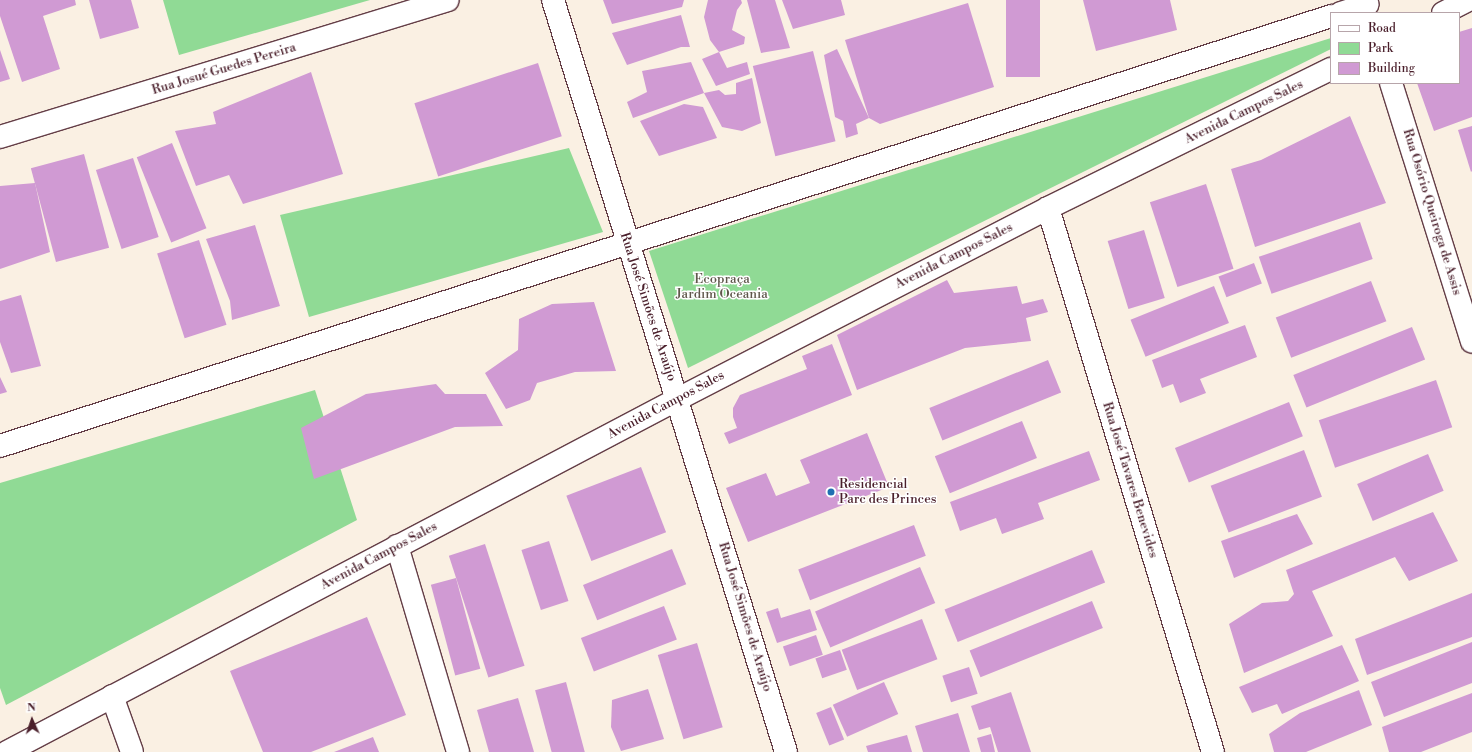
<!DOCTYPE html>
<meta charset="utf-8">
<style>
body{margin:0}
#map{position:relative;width:1472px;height:752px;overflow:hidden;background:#faf0e3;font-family:"Libre Bodoni",serif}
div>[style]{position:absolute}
.green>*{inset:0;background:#90da95}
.building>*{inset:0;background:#d09ad3;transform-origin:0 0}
.roads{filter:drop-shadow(1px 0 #643e47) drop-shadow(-1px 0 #643e47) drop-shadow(0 1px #643e47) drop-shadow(0 -1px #643e47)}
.minor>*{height:22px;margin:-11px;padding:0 11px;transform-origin:11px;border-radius:11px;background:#fff}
.dots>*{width:11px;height:11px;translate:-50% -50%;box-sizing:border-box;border:2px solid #fff;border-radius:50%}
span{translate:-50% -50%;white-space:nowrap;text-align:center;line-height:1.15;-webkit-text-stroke:3px #fff;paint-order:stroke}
.street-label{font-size:13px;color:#4a1f2b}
.park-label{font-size:13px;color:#5f574b}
.poi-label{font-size:13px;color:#4a1f2b}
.left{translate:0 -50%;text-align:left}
.legend{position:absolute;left:1330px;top:12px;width:130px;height:72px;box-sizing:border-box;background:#fff;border:1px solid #b7a5aa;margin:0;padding:5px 7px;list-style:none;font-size:12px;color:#4a1f2b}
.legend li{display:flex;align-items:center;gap:8px;height:20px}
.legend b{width:20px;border:1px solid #b7a5aa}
.north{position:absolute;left:12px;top:700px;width:40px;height:40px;-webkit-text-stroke:3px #fff;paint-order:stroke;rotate:357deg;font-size:11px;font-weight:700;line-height:16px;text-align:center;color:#4a1f2b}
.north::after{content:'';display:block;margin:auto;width:14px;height:18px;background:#4a1f2b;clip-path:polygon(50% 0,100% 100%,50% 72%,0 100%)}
</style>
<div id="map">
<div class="green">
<div style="clip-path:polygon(163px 0,370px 0,179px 55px)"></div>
<div style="clip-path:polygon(1331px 38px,1331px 49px,688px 368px,649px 251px)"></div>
<div style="clip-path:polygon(569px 148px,603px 232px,309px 317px,280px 215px)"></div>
<div style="clip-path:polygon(315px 390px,357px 520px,6px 705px,0 688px,0 483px)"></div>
</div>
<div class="building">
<div style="clip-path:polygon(0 0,75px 0,76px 5px,43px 16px,60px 69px,22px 82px,0 16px)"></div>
<div style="clip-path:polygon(89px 0,131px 0,139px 28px,100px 39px)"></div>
<div style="clip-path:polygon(603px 0,684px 0,682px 7px,612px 24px)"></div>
<div style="clip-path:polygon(708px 0,741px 0,742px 3px,737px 10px,732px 30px,745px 37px,744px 44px,719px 52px,710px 40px,704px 17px)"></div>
<div style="clip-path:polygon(747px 0,775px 0,790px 48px,761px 53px)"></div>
<div style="clip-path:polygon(782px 0,841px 0,845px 15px,793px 29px)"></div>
<div style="left:1006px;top:0;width:34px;height:77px"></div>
<div style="clip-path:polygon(1083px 0,1170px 0,1177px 30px,1096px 51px)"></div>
<div style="clip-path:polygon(968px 3px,994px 87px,880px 124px,869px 118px,845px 40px)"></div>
<div style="clip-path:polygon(681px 15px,690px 47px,681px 47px,627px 65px,612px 33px)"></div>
<div style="clip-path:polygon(1472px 28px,1472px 117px,1434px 131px,1417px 83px,1459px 83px,1459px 32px)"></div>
<div style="clip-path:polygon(837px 49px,869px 118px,856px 124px,858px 134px,846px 138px,843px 121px,835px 117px,824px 55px)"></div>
<div style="clip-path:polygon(0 50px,10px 79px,0 82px)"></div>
<div style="left:813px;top:51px;width:93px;height:62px;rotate:76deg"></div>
<div style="clip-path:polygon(719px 52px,727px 68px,747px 62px,750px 74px,716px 86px,702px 59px)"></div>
<div style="clip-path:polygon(691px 62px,704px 93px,633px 118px,627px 102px,647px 92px,642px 71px)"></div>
<div style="left:538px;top:63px;width:77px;height:130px;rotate:72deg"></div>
<div style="clip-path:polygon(311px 72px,343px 174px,243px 204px,229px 175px,196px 186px,175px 131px,216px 124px,213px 112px)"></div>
<div style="clip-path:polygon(752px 78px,761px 123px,742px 131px,722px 127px,704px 93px,719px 90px,725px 95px,736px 94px,736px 83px)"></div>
<div style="clip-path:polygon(684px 104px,703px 107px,717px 138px,659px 156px,640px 121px)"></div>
<div style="clip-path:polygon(1350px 116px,1386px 203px,1255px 247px,1231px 169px,1261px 160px)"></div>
<div style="clip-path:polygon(1472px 126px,1472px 171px,1471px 172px,1458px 130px)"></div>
<div style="left:172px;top:143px;width:92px;height:38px;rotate:68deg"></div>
<div style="left:84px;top:154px;width:97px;height:55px;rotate:75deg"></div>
<div style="left:133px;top:158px;width:83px;height:39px;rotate:72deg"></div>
<div style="clip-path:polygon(35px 183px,50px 252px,0 269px,0 186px)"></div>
<div style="left:1206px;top:184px;width:89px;height:59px;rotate:72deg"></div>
<div style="left:1360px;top:222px;width:39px;height:107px;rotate:71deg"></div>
<div style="clip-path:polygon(255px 225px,280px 306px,232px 320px,230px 301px,206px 239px)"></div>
<div style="left:1144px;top:230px;width:71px;height:38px;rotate:73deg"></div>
<div style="left:199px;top:240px;width:89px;height:44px;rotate:72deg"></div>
<div style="left:1254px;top:263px;width:22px;height:38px;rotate:69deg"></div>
<div style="clip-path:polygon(947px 280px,954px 293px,1017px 286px,1022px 304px,1043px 299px,1048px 312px,1026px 318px,1031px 341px,965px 348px,857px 390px,837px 335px)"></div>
<div style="left:1371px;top:281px;width:43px;height:102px;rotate:69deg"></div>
<div style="left:1214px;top:286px;width:40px;height:90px;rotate:68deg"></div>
<div style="clip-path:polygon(21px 295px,41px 366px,11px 373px,0 342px,0 301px)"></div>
<div style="clip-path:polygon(594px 302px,616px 371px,575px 372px,537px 383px,530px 400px,506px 409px,485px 373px,518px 350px,519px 319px,552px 304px)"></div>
<div style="clip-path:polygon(1245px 325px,1257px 357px,1200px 379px,1206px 393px,1180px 403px,1173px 384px,1162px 388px,1152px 360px)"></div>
<div style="left:1412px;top:327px;width:35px;height:128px;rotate:68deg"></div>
<div style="clip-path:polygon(832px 344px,852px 395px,729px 444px,724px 433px,737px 428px,733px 417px,733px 408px,740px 395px,807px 369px,802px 356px)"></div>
<div style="left:1048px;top:360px;width:35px;height:128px;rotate:68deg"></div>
<div style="clip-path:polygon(0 377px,7px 392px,0 394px)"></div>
<div style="left:1436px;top:380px;width:50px;height:124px;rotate:71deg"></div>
<div style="clip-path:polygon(436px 384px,445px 394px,486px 394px,503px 426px,455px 427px,314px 479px,301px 428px,366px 394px)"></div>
<div style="left:1289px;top:402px;width:37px;height:123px;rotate:68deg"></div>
<div style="left:1022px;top:421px;width:40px;height:94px;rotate:68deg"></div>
<div style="clip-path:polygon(867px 433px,889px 487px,748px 542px,726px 488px,766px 473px,776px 496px,810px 483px,800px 460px)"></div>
<div style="left:1304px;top:450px;width:50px;height:100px;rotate:69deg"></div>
<div style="clip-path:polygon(1089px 451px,1100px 480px,1038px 503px,1044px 519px,1002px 534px,996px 518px,960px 531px,950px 502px)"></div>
<div style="left:1428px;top:454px;width:40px;height:77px;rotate:67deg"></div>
<div style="left:641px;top:467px;width:70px;height:80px;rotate:69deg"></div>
<div style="clip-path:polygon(1433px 512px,1458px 561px,1409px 581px,1395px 557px,1312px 591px,1333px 636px,1244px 673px,1229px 624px,1262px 603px,1288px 601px,1294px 594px,1286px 570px)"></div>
<div style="clip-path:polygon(1297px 514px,1313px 544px,1234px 578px,1221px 541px)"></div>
<div style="left:914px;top:525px;width:33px;height:124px;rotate:69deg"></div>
<div style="left:549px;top:541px;width:63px;height:29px;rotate:72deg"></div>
<div style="left:485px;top:544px;width:128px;height:38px;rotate:72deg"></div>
<div style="left:672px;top:549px;width:38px;height:96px;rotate:68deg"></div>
<div style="left:1092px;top:550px;width:35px;height:159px;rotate:68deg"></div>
<div style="left:920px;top:567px;width:39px;height:114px;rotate:67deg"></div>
<div style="left:456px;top:578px;width:94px;height:26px;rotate:75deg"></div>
<div style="clip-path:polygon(1472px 593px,1472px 637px,1367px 675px,1355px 639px)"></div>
<div style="left:1092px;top:601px;width:29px;height:132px;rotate:68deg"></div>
<div style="left:664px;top:606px;width:36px;height:89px;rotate:69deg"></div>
<div style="clip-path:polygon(778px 608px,781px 618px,810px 609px,817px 630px,777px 643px,766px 612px)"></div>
<div style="clip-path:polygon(367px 617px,406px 715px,311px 752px,263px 752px,230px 671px)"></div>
<div style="left:922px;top:619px;width:43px;height:86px;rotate:69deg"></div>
<div style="left:816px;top:635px;width:21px;height:35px;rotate:71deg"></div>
<div style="clip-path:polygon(1472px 642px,1472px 683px,1384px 717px,1371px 682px)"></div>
<div style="left:697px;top:643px;width:88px;height:41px;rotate:73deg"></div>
<div style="clip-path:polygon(1342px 645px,1359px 681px,1282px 714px,1277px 704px,1252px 713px,1239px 687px)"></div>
<div style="left:840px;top:650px;width:21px;height:26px;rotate:71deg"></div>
<div style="left:969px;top:667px;width:28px;height:28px;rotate:72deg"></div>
<div style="left:566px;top:682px;width:73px;height:32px;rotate:75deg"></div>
<div style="left:884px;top:682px;width:35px;height:56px;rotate:66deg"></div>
<div style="clip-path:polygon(648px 689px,664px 739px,621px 751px,611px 727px,612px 700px)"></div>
<div style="clip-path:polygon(1359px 690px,1372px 725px,1306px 752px,1274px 752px,1269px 734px,1300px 713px)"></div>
<div style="clip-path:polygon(1011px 692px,1031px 752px,998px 752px,990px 727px,979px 730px,971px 706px)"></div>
<div style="clip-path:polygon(1472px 693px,1472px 732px,1421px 752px,1389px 752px,1382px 727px)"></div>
<div style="clip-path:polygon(518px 698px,534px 752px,489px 752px,477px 710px)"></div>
<div style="left:831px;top:707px;width:35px;height:16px;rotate:68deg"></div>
<div style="clip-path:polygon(958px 713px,970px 752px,923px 752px,915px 726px)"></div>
<div style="clip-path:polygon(991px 734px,995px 752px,981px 752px,977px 738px)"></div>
<div style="clip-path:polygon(907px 735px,912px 752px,868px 752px,866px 746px)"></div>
<div style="clip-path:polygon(373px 737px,379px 752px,334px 752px)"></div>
</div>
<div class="roads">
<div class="minor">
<div style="left:553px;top:0;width:787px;rotate:72.78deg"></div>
<div style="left:1341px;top:13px;width:28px;rotate:-18deg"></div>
<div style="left:1443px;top:13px;width:28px;rotate:-27deg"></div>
<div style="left:1391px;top:83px;width:271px;rotate:72.6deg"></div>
<div style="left:0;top:137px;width:468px;rotate:-17deg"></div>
<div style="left:1048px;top:208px;width:568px;rotate:73.13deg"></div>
<div style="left:0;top:446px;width:1399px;rotate:-17.9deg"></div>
<div style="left:397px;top:546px;width:215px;rotate:73.5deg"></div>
<div style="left:112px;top:696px;width:59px;rotate:70.3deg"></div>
<div style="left:7px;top:752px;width:758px;rotate:-27.75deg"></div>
<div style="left:678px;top:399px;width:416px;rotate:-27.3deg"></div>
<div style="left:1048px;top:208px;width:315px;rotate:-26.2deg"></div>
</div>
</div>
<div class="dots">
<div style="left:831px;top:492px;background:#1f6fb2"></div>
</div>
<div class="street-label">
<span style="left:224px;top:69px;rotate:-17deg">Rua Josué Guedes Pereira</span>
<span style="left:1244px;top:112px;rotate:-26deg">Avenida Campos Sales</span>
<span style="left:1432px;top:212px;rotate:73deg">Rua Osório Queiroga de Assis</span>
<span style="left:954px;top:256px;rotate:-27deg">Avenida Campos Sales</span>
<span style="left:648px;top:307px;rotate:72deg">Rua José Simões de Araújo</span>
<span style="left:666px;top:405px;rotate:-28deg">Avenida Campos Sales</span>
<span style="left:1130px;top:480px;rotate:73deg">Rua José Tavares Benevides</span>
<span style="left:379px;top:556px;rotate:-28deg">Avenida Campos Sales</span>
<span style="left:745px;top:617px;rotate:73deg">Rua José Simões de Araújo</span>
</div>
<div class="park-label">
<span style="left:722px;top:287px">Ecopraça<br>Jardim Oceania</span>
</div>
<div class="poi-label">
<span class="left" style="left:839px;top:492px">Residencial<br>Parc des Princes</span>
</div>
<ul class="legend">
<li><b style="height:5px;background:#fff"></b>Road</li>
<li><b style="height:11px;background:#90da95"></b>Park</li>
<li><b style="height:11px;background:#d09ad3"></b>Building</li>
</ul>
<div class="north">N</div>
</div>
